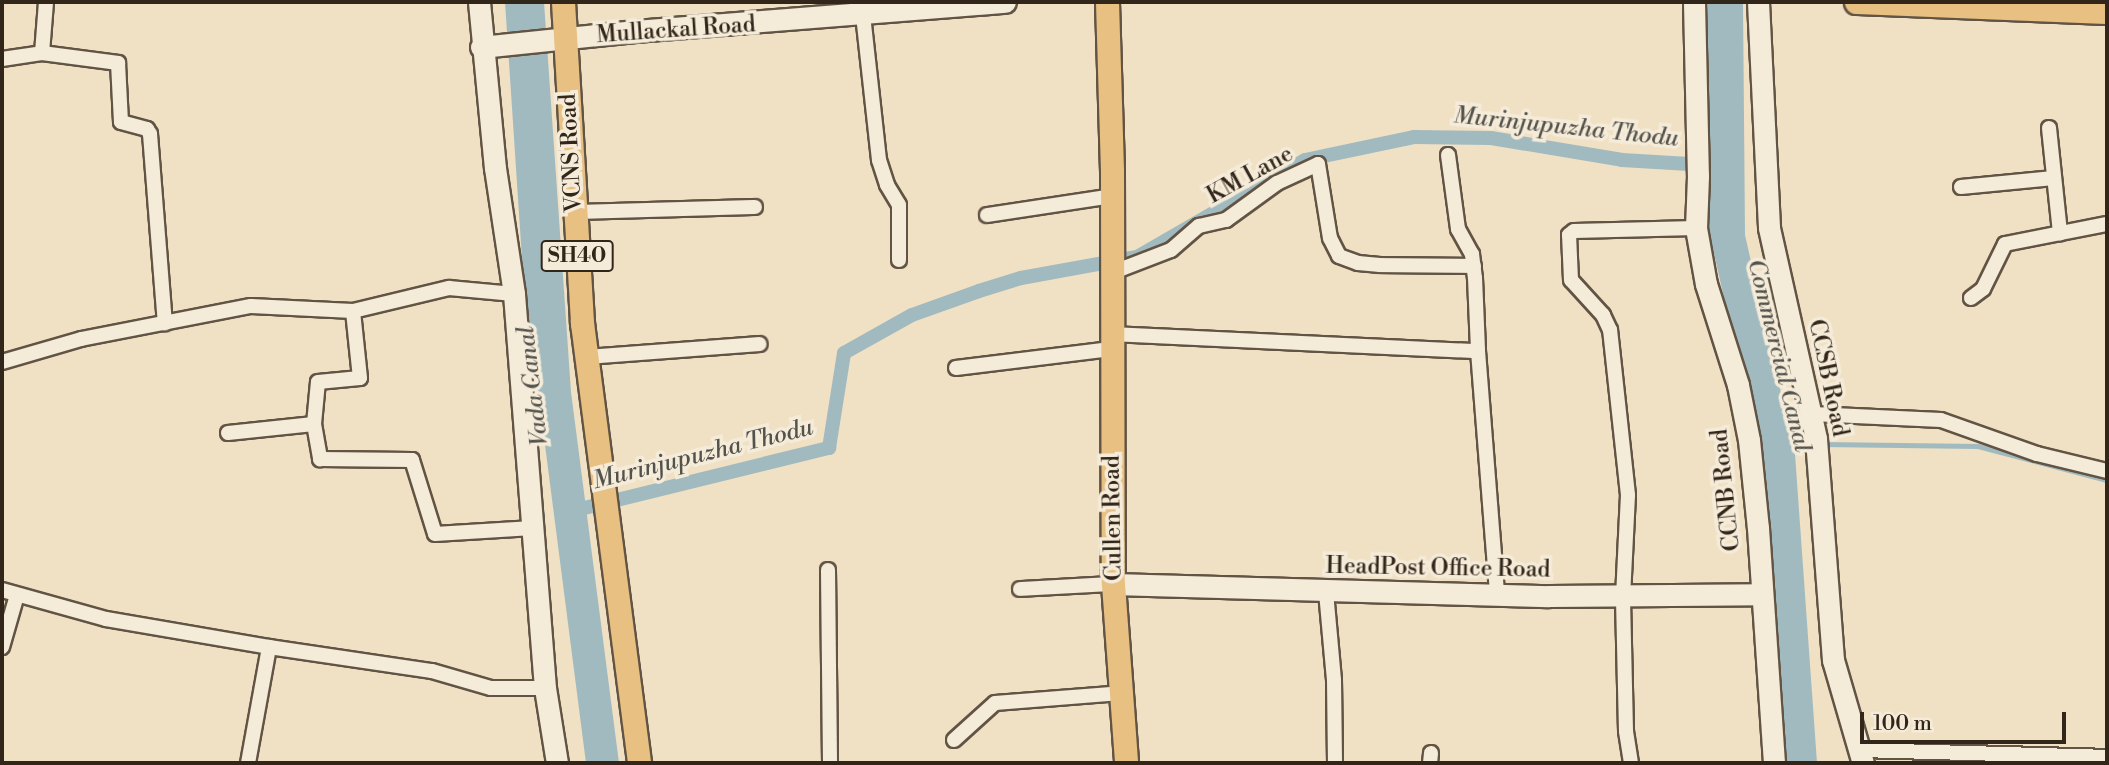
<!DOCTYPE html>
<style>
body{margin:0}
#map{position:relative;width:2109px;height:765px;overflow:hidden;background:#f0e0c4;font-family:"Libre Bodoni",serif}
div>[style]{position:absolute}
.water>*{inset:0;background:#a0babf}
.stream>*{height:4.5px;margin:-2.25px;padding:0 2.25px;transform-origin:2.25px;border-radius:2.25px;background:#a0babf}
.canal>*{height:14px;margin:-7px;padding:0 7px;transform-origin:7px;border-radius:7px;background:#a0babf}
.roads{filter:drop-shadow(2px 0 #625444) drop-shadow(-2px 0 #625444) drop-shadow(0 2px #625444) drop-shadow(0 -2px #625444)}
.minor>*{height:14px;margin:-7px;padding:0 7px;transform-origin:7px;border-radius:7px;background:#f5ebd9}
.secondary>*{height:21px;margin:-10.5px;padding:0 10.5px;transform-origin:10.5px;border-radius:10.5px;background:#f5ebd9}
.primary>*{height:23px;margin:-11.5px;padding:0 11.5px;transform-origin:11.5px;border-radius:11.5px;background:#e8c082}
span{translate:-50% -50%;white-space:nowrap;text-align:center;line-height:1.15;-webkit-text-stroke:7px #f5ebd9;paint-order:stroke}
.shield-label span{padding:2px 5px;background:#f5ebd9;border:2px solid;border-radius:5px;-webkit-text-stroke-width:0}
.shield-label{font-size:21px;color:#32261a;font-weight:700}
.street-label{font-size:23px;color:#32261a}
.water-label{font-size:24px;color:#53524c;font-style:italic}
.frame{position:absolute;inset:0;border:4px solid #32261a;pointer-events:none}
.scale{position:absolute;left:1860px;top:712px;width:206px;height:32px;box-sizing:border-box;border:4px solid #32261a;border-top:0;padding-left:9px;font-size:21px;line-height:24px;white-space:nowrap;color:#32261a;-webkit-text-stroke:5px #f5ebd9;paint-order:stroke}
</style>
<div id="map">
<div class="water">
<div style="clip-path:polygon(505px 2px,544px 2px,571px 392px,619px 763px,586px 763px,523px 274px)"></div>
<div style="clip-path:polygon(1707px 2px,1743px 2px,1745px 235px,1795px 454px,1817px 763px,1783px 763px,1755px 436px,1709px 231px)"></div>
</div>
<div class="stream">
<div style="left:1821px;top:444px;width:157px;rotate:0.7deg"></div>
<div style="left:1978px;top:446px;width:133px;rotate:14.8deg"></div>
<div style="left:1789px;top:445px;width:20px"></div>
</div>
<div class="canal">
<div style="left:572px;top:511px;width:265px;rotate:-13.8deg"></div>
<div style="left:829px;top:448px;width:96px;rotate:-81deg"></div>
<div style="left:844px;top:353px;width:78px;rotate:-29.2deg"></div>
<div style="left:912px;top:315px;width:71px;rotate:-19.7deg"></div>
<div style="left:979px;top:291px;width:44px;rotate:-17.2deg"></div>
<div style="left:1021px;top:278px;width:118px;rotate:-10.3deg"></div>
<div style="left:1137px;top:257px;width:194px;rotate:-30deg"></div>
<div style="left:1305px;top:160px;width:111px;rotate:-11.9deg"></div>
<div style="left:1414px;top:137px;width:77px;rotate:0.7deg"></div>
<div style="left:1491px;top:138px;width:133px;rotate:9.5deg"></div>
<div style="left:1622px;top:160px;width:84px;rotate:3.4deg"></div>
</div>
<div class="roads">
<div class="minor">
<div style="left:863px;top:15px;width:146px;rotate:83.7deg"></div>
<div style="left:879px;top:160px;width:26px;rotate:72deg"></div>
<div style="left:887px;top:185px;width:23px;rotate:59deg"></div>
<div style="left:899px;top:205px;width:55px;rotate:90deg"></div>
<div style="left:42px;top:53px;width:51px;rotate:-85.5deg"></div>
<div style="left:2px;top:59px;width:40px;rotate:-8.5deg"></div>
<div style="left:42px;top:53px;width:77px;rotate:7.5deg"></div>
<div style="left:118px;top:63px;width:59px;rotate:87.1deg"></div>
<div style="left:121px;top:122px;width:27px;rotate:15deg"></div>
<div style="left:147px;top:129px;width:6px;rotate:59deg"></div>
<div style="left:150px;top:134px;width:190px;rotate:85.5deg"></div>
<div style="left:2049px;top:128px;width:106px;rotate:84deg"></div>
<div style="left:1448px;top:155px;width:75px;rotate:82.3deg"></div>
<div style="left:1458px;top:229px;width:29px;rotate:61deg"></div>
<div style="left:1472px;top:254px;width:24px;rotate:83deg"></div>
<div style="left:1475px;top:278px;width:73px;rotate:87.6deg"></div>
<div style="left:1478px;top:351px;width:244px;rotate:85.5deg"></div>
<div style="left:1961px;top:187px;width:93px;rotate:-5.5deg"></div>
<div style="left:575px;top:212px;width:180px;rotate:-1.6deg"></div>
<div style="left:987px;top:215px;width:126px;rotate:-8.6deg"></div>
<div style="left:1111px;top:273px;width:64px;rotate:-21deg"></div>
<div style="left:1171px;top:250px;width:37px;rotate:-41deg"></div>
<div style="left:1199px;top:226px;width:28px;rotate:-13deg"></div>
<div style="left:1226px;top:220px;width:63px;rotate:-36deg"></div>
<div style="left:1277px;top:183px;width:45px;rotate:-24.9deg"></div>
<div style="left:1318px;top:164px;width:75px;rotate:80.8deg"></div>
<div style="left:1330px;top:238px;width:20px;rotate:63deg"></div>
<div style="left:1339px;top:256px;width:20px;rotate:20deg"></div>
<div style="left:1358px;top:263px;width:22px;rotate:5deg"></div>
<div style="left:1380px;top:265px;width:94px;rotate:0.6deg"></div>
<div style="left:1971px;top:298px;width:15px;rotate:-37deg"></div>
<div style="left:1983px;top:289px;width:50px;rotate:-63.9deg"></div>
<div style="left:2005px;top:244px;width:104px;rotate:-11.1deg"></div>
<div style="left:1111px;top:334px;width:367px;rotate:2.7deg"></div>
<div style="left:587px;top:357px;width:173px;rotate:-4.3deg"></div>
<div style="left:2px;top:362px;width:82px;rotate:-16.2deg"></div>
<div style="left:81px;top:339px;width:173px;rotate:-11deg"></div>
<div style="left:251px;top:306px;width:102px;rotate:2.8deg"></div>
<div style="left:353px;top:311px;width:99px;rotate:-13.5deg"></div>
<div style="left:449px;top:288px;width:65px;rotate:5.3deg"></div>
<div style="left:956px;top:368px;width:156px;rotate:-7deg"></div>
<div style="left:1812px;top:414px;width:129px;rotate:2.7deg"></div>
<div style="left:1941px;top:420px;width:102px;rotate:19.5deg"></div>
<div style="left:2037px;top:454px;width:72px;rotate:13.7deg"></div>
<div style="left:314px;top:424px;width:36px;rotate:80deg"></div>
<div style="left:320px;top:459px;width:92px;rotate:0.6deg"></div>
<div style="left:412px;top:460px;width:77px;rotate:72.7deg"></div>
<div style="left:435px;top:534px;width:98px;rotate:-3.5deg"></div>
<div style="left:228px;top:433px;width:86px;rotate:-6deg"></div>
<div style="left:314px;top:424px;width:42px;rotate:-84.6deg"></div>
<div style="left:318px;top:382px;width:42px;rotate:-5.4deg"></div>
<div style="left:360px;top:378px;width:67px;rotate:-96deg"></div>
<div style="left:828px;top:570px;width:193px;rotate:89.4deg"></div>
<div style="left:1020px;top:589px;width:93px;rotate:-3.1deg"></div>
<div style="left:2px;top:590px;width:108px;rotate:15.6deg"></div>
<div style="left:106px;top:619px;width:165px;rotate:9.7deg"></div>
<div style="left:269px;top:647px;width:165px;rotate:8.4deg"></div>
<div style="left:432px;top:671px;width:61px;rotate:16.1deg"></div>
<div style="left:491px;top:688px;width:54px"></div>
<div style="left:1326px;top:592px;width:88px;rotate:84.8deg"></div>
<div style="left:1334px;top:680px;width:83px;rotate:89.3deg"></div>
<div style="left:2px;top:647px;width:54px;rotate:-73.9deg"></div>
<div style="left:954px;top:740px;width:55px;rotate:-42.1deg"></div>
<div style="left:995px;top:703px;width:126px;rotate:-4.5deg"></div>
<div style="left:1860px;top:750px;width:247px;rotate:1.6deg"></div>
<div style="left:248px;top:763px;width:118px;rotate:-79.7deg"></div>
<div style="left:1430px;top:763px;width:10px;rotate:-84deg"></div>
<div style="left:1631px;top:763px;width:32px;rotate:-99deg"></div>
<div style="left:1626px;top:731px;width:134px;rotate:-91.3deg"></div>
<div style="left:1623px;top:597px;width:102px;rotate:-87.2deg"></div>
<div style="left:1628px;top:495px;width:166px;rotate:-96.2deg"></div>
<div style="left:1610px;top:330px;width:17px;rotate:-115deg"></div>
<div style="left:1603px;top:315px;width:47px;rotate:-132.4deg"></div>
<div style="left:1571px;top:280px;width:45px;rotate:-92.5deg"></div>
<div style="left:1569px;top:235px;width:6px;rotate:-39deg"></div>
<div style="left:1574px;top:231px;width:122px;rotate:-1.4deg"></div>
</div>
<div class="secondary">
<div style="left:479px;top:2px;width:167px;rotate:84.5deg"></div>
<div style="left:495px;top:168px;width:127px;rotate:81.4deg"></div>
<div style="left:514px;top:294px;width:395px;rotate:85.5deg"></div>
<div style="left:545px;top:688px;width:76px;rotate:80.9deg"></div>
<div style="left:1694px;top:2px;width:174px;rotate:88.7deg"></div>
<div style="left:1698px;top:176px;width:52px;rotate:92.2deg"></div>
<div style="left:1696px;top:228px;width:57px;rotate:79.9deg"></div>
<div style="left:1706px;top:284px;width:106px;rotate:72.4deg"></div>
<div style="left:1738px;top:385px;width:56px;rotate:78.7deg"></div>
<div style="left:1749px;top:440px;width:88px;rotate:84.2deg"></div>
<div style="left:1758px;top:528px;width:236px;rotate:86.1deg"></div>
<div style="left:1758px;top:2px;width:226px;rotate:87.2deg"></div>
<div style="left:1769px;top:228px;width:216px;rotate:77.4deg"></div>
<div style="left:1816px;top:439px;width:222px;rotate:85.6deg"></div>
<div style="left:1833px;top:660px;width:107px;rotate:73.8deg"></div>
<div style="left:481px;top:47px;width:155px;rotate:-5.9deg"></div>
<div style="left:635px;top:31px;width:371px;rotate:-4.5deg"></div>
<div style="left:1113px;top:584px;width:436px;rotate:1.6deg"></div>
<div style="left:1549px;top:596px;width:213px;rotate:-0.5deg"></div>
</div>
<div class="primary">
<div style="left:563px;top:2px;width:322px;rotate:86.6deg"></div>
<div style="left:582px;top:323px;width:444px;rotate:82.6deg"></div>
<div style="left:1107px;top:2px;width:169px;rotate:88.3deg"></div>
<div style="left:1112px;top:171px;width:413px;rotate:89.9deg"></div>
<div style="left:1113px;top:584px;width:179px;rotate:85.8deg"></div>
<div style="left:1856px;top:2px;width:251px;rotate:2.3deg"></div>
</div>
</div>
<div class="shield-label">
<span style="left:577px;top:256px">SH40</span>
</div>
<div class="street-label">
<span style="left:676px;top:30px;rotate:-4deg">Mullackal Road</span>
<span style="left:571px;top:153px;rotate:-93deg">VCNS Road</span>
<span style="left:1250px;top:175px;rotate:-29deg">KM Lane</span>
<span style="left:1828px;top:378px;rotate:78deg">CCSB Road</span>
<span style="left:1726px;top:490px;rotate:-96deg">CCNB Road</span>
<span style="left:1113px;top:518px;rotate:-91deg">Cullen Road</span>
<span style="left:1438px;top:568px;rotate:1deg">HeadPost Office Road</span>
</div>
<div class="water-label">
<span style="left:1566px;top:128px;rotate:6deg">Murinjupuzha Thodu</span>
<span style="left:1778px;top:356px;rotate:76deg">Commercial Canal</span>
<span style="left:534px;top:386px;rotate:-97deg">Vada Canal</span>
<span style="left:703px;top:455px;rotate:-14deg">Murinjupuzha Thodu</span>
</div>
<div class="frame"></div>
<div class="scale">100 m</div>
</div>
